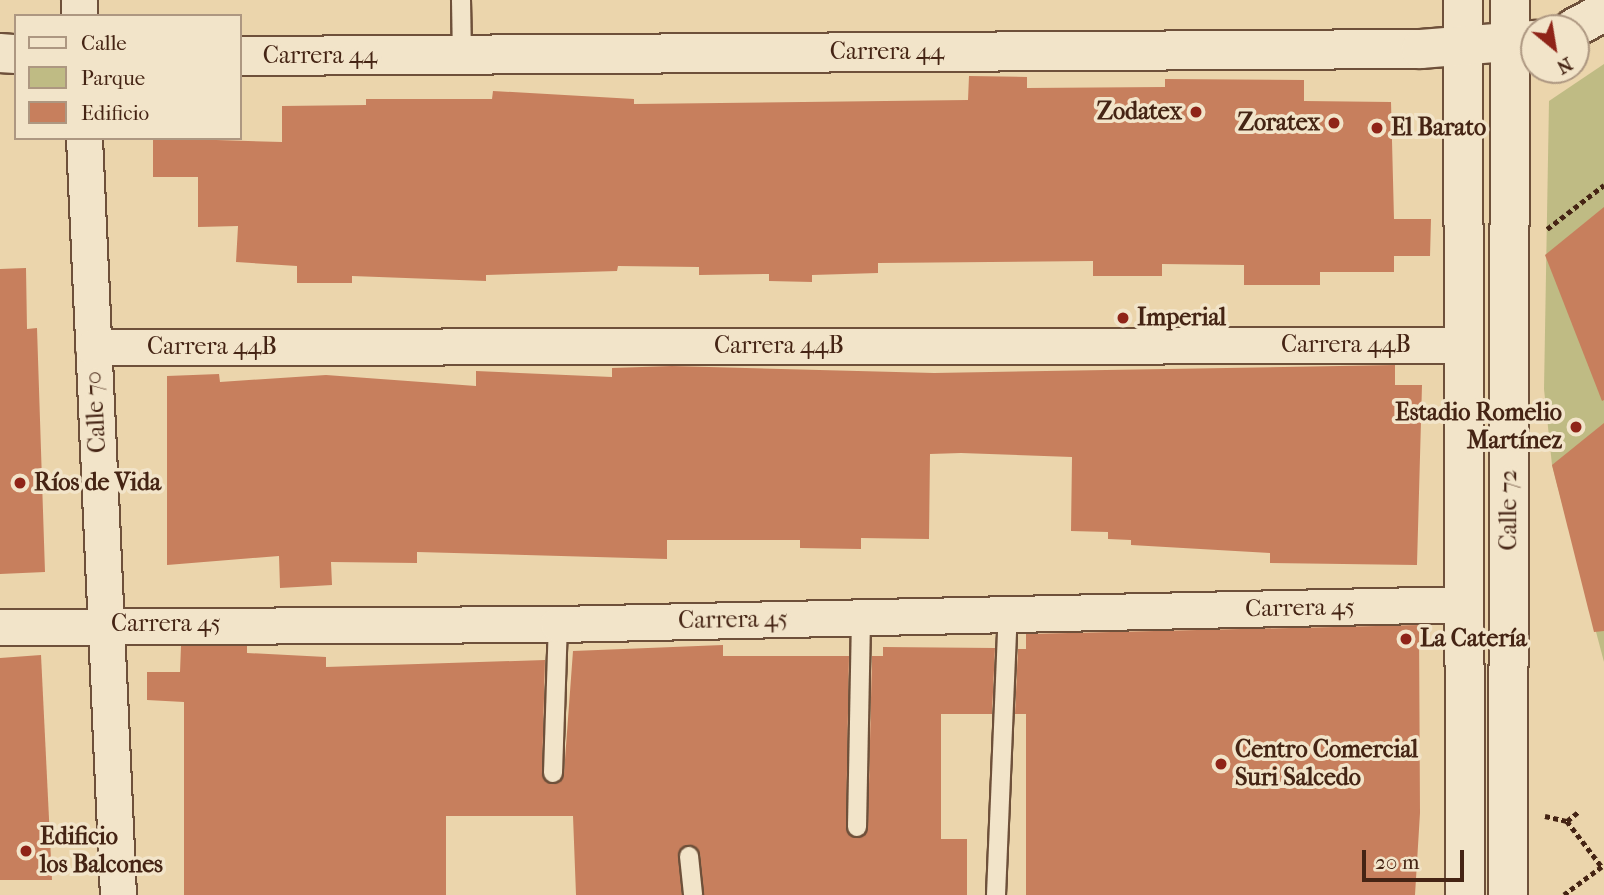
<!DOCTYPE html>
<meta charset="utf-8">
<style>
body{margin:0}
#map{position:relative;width:1604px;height:895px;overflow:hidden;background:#ebd5ac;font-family:"IM FELL French Canon",serif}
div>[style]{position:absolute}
.green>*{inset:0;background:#bfbb84}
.building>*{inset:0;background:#c77f5d}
.path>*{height:4.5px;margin-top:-2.25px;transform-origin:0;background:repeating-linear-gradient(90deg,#452414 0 5px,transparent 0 8.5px)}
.roads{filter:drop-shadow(2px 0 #6e503a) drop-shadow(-2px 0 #6e503a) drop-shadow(0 2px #6e503a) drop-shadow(0 -2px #6e503a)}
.lane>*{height:18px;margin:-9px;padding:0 9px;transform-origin:9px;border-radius:9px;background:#f2e4c9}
.street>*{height:35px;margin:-17.5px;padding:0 17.5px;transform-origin:17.5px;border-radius:17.5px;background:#f2e4c9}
.secondary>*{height:38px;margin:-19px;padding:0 19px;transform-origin:19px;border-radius:19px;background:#f2e4c9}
.dots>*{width:19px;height:19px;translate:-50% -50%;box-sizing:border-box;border:4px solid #f2e4c9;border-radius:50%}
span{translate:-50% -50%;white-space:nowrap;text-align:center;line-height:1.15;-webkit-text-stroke:7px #f2e4c9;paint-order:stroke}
.street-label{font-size:24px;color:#452414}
.poi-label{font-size:24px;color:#452414;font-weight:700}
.right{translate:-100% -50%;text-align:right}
.left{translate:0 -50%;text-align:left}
.legend{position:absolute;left:14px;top:14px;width:228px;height:126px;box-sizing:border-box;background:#f2e4c9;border:2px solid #ad9781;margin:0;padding:9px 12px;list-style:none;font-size:21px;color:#452414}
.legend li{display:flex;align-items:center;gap:14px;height:35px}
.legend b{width:35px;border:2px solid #ad9781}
.north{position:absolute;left:1520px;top:14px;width:70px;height:70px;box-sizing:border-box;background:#f2e4c9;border:2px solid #ad9781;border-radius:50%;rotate:150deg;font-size:19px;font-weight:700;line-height:28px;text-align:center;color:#452414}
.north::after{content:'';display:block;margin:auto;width:24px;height:32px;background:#8f2418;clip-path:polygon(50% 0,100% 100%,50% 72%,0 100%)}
.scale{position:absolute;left:1362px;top:850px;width:102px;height:32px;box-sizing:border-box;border:4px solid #452414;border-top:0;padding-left:9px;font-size:21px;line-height:24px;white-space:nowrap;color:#452414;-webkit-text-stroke:5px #f2e4c9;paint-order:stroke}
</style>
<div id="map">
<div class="green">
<div style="clip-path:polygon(1604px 64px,1604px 662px,1552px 465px,1544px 389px,1549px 101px)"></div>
</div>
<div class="building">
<div style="clip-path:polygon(969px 76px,1027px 77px,1027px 88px,1165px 87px,1165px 79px,1304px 80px,1304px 101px,1391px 102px,1394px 219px,1431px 219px,1430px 256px,1394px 256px,1394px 272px,1320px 272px,1320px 285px,1244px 285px,1244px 265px,1162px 264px,1162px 276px,1093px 276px,1093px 261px,878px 263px,878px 273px,812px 275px,812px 282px,769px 281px,769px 274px,699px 275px,699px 267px,618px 266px,617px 271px,486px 275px,486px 281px,352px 276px,352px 283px,297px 283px,297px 266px,236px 262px,238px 226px,198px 227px,198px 177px,153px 177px,153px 138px,282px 142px,282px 106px,366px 105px,366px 99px,492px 99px,493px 91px,634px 99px,634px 104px,968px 100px)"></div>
<div style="clip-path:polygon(1604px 207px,1604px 400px,1602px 401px,1545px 255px)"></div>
<div style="clip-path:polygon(26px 268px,27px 329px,37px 328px,45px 572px,0 574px,0 269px)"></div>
<div style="clip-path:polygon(1395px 365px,1395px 385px,1422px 385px,1417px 565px,1270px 563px,1270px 553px,1131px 545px,1131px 540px,1108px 539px,1108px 532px,1071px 531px,1072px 457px,961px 453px,930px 454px,929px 539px,861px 538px,861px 549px,800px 548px,800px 540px,667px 540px,667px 559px,417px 552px,417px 563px,331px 562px,332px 585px,280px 588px,279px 556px,167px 565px,167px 376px,219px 374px,220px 382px,326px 375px,476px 386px,476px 371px,612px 377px,612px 368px,672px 366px,934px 373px)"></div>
<div style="clip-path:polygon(1604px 423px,1604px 631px,1594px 632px,1552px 465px)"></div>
<div style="clip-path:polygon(1419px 625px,1420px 813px,1415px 895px,1026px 895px,1026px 714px,1015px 714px,1018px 649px,1026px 649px,1026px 634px)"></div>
<div style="clip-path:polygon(723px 645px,723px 656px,849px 656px,846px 827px,857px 838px,868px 827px,872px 656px,883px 656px,883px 647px,995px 648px,992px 714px,941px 714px,941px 839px,967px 839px,967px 895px,704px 895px,700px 854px,689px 845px,678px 856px,682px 895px,576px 895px,573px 816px,446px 816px,446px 895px,184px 895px,184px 702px,147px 700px,147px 672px,180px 672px,181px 646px,247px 646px,247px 653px,326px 657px,326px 667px,545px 660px,542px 773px,553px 784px,564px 773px,573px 651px)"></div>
<div style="clip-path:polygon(41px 655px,52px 880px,0 880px,0 658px)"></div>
</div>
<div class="path">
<div style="left:1547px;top:229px;width:72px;rotate:-37.7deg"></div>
<div style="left:1545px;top:816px;width:23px;rotate:13deg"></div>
<div style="left:1567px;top:821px;width:58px;rotate:52.7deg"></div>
<div style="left:1602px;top:867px;width:47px;rotate:143.6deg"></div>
<div style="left:1567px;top:821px;width:14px;rotate:-39deg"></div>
</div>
<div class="roads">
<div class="lane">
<div style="left:461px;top:0;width:55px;rotate:89deg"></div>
<div style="left:553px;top:773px;width:149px;rotate:-88.1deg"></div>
<div style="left:857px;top:827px;width:210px;rotate:-88.9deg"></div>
<div style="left:689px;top:856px;width:39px;rotate:84deg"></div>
<div style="left:996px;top:895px;width:281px;rotate:-87.6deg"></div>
</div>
<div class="street">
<div style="left:79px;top:0;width:16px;rotate:90deg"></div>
<div style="left:84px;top:138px;width:758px;rotate:87.43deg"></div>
<div style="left:93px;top:347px;width:1371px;rotate:-0.08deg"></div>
<div style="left:0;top:627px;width:558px;rotate:-0.31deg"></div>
<div style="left:558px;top:624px;width:907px;rotate:-1.26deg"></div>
</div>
<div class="secondary">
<div style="left:1463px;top:0;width:895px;rotate:89.87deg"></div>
<div style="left:1574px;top:28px;width:34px;rotate:-28deg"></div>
<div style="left:0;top:53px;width:16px;rotate:4deg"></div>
<div style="left:240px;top:56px;width:1181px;rotate:-0.34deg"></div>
<div style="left:1421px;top:49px;width:113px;rotate:-4.6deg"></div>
<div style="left:1508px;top:895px;width:895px;rotate:-89.87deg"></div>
</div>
</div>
<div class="dots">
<div style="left:1196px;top:112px;background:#8f2418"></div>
<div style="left:1334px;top:123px;background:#8f2418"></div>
<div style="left:1377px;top:128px;background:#8f2418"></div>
<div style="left:1123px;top:318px;background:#8f2418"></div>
<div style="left:1576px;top:427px;background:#8f2418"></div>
<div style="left:20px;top:483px;background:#8f2418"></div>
<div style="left:1406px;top:639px;background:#8f2418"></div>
<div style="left:1221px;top:764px;background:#8f2418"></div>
<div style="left:26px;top:851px;background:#8f2418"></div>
</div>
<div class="street-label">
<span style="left:887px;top:52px">Carrera 44</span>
<span style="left:320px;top:56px">Carrera 44</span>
<span style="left:1346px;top:345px">Carrera 44B</span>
<span style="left:779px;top:346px">Carrera 44B</span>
<span style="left:212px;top:347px">Carrera 44B</span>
<span style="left:96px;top:412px;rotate:-93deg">Calle 70</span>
<span style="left:1509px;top:510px;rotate:-90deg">Calle 72</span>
<span style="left:1300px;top:608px;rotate:-1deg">Carrera 45</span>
<span style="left:733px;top:620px;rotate:-1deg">Carrera 45</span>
<span style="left:166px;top:624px">Carrera 45</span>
</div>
<div class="poi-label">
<span class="right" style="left:1182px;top:112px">Zodatex</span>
<span class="right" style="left:1320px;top:123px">Zoratex</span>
<span class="left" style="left:1391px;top:128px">El Barato</span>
<span class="left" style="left:1137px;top:318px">Imperial</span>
<span class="right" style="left:1562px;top:427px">Estadio Romelio<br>Martínez</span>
<span class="left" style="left:34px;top:483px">Ríos de Vida</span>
<span class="left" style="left:1420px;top:639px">La Catería</span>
<span class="left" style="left:1235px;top:764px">Centro Comercial<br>Suri Salcedo</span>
<span class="left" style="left:40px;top:851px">Edificio<br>los Balcones</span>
</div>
<ul class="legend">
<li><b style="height:9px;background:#f2e4c9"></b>Calle</li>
<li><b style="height:19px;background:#bfbb84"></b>Parque</li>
<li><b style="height:19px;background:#c77f5d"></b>Edificio</li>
</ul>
<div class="north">N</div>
<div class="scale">20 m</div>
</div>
